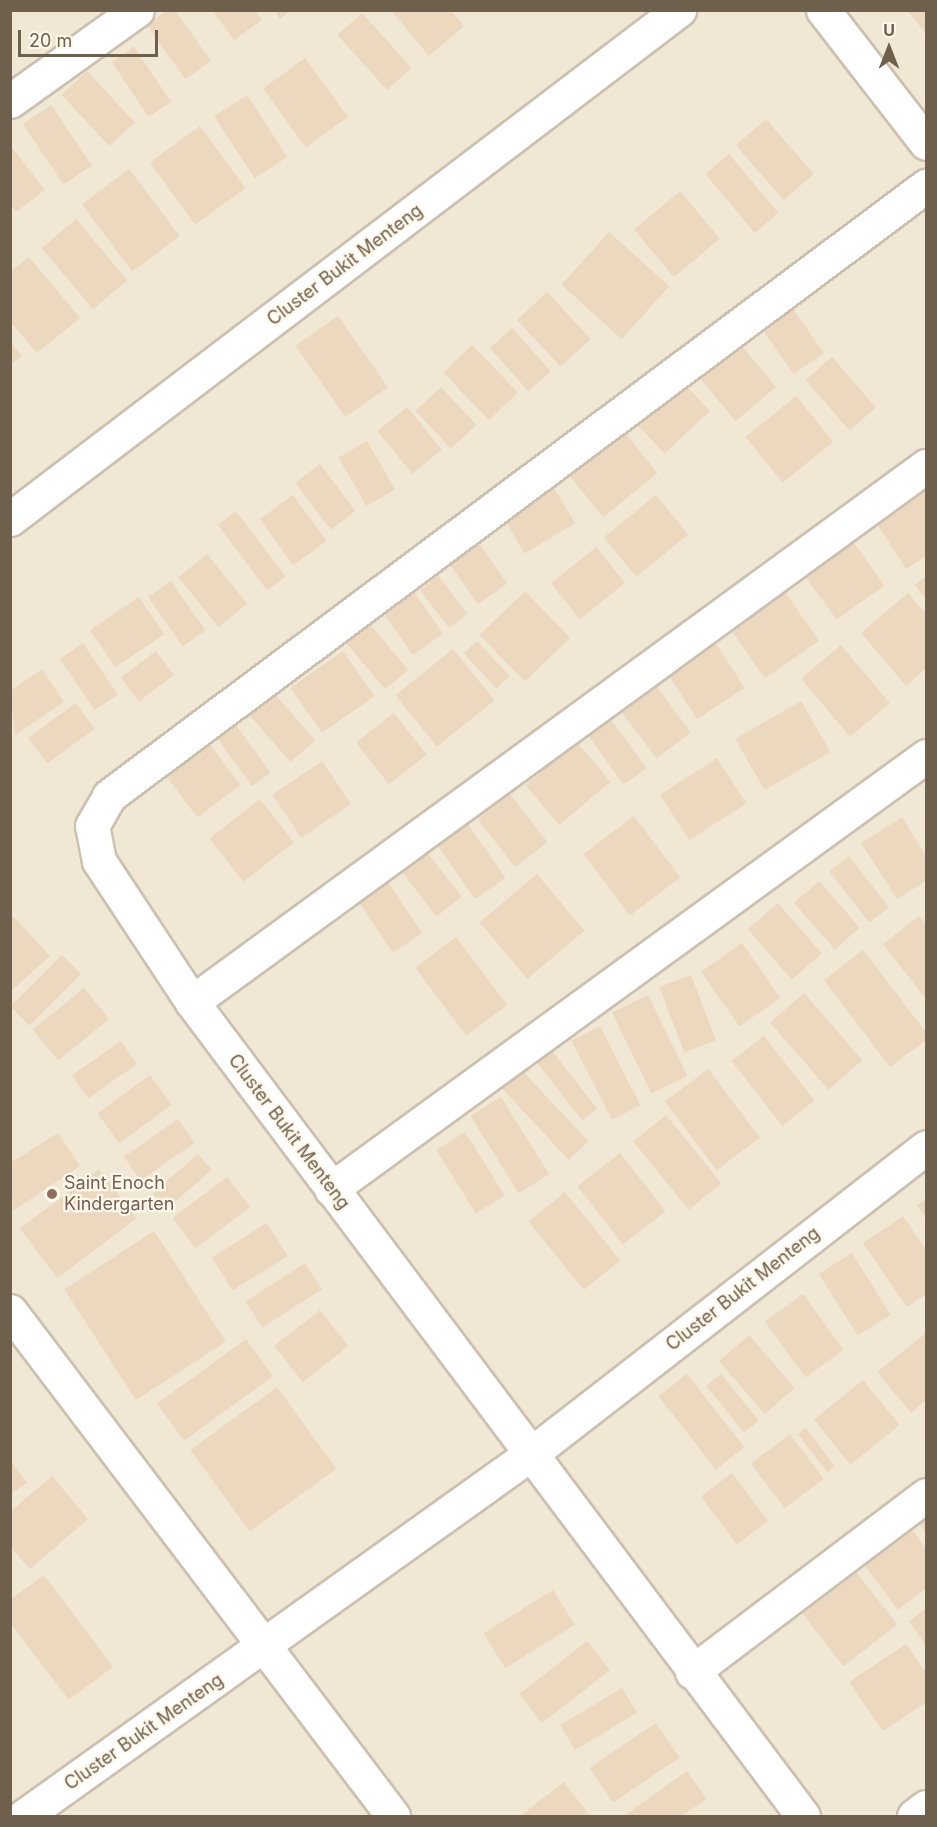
<!DOCTYPE html>
<style>
body{margin:0}
#map{position:relative;width:937px;height:1827px;overflow:hidden;background:#faf5e5;font-family:Inter,sans-serif}
div>[style]{position:absolute}
.residential>*{inset:0;background:#f0e8d4;transform-origin:0 0}
.building>*{inset:0;background:#ecd8bf;transform-origin:0 0}
.roads{filter:drop-shadow(2px 0 #ccc0af) drop-shadow(-2px 0 #ccc0af) drop-shadow(0 2px #ccc0af) drop-shadow(0 -2px #ccc0af)}
.street>*{height:33px;margin:-16.5px;padding:0 16.5px;transform-origin:16.5px;border-radius:16.5px;background:#fff}
.dots>*{width:16px;height:16px;translate:-50% -50%;box-sizing:border-box;border:3px solid #fdf8ea;border-radius:50%}
span{translate:-50% -50%;white-space:nowrap;text-align:center;line-height:1.15;-webkit-text-stroke:4.5px #fdf8ea;paint-order:stroke}
.street-label{font-size:18px;color:#6f5f4d}
.education-label{font-size:18px;color:#785e54}
.left{translate:0 -50%;text-align:left}
.frame{position:absolute;inset:0;border:12px solid #6f5f4d;pointer-events:none}
.north{position:absolute;left:859px;top:18px;width:60px;height:60px;-webkit-text-stroke:4px #fdf8ea;paint-order:stroke;rotate:0deg;font-size:16px;font-weight:700;line-height:24px;text-align:center;color:#6f5f4d}
.north::after{content:'';display:block;margin:auto;width:21px;height:27px;background:#6f5f4d;clip-path:polygon(50% 0,100% 100%,50% 72%,0 100%)}
.scale{position:absolute;left:18px;top:30px;width:140px;height:27px;box-sizing:border-box;border:3px solid #6f5f4d;border-top:0;padding-left:8px;font-size:18px;line-height:21px;white-space:nowrap;color:#6f5f4d;-webkit-text-stroke:4px #fdf8ea;paint-order:stroke}
</style>
<div id="map">
<div class="residential">
<div style="left:11px;top:11px;width:915px;height:1805px"></div>
</div>
<div class="building">
<div style="clip-path:polygon(167px 10px,175px 10px,211px 61px,185px 79px,147px 25px)"></div>
<div style="clip-path:polygon(212px 10px,255px 10px,262px 20px,234px 40px)"></div>
<div style="clip-path:polygon(274px 10px,291px 10px,280px 19px)"></div>
<div style="clip-path:polygon(391px 10px,451px 10px,464px 26px,429px 56px)"></div>
<div style="clip-path:polygon(907px 10px,926px 10px,926px 34px)"></div>
<div style="left:362px;top:13px;width:74px;height:33px;rotate:48deg"></div>
<div style="left:134px;top:47px;width:66px;height:27px;rotate:56deg"></div>
<div style="left:305px;top:58px;width:73px;height:52px;rotate:54deg"></div>
<div style="left:87px;top:71px;width:70px;height:35px;rotate:47deg"></div>
<div style="left:247px;top:95px;width:74px;height:39px;rotate:57deg"></div>
<div style="left:51px;top:105px;width:73px;height:34px;rotate:56deg"></div>
<div style="left:766px;top:119px;width:73px;height:40px;rotate:49deg"></div>
<div style="left:200px;top:126px;width:77px;height:62px;rotate:54deg"></div>
<div style="clip-path:polygon(10px 145px,45px 190px,16px 212px,10px 204px)"></div>
<div style="left:729px;top:154px;width:77px;height:31px;rotate:50deg"></div>
<div style="left:129px;top:169px;width:84px;height:59px;rotate:53deg"></div>
<div style="left:680px;top:191px;width:62px;height:60px;rotate:50deg"></div>
<div style="left:76px;top:219px;width:80px;height:45px;rotate:50deg"></div>
<div style="left:609px;top:232px;width:81px;height:71px;rotate:42deg"></div>
<div style="clip-path:polygon(29px 257px,80px 318px,37px 353px,10px 321px,10px 272px)"></div>
<div style="left:547px;top:292px;width:64px;height:41px;rotate:47deg"></div>
<div style="left:786px;top:299px;width:66px;height:37px;rotate:55deg"></div>
<div style="left:338px;top:316px;width:87px;height:52px;rotate:55deg"></div>
<div style="left:512px;top:328px;width:58px;height:30px;rotate:48deg"></div>
<div style="left:735px;top:338px;width:64px;height:53px;rotate:50deg"></div>
<div style="clip-path:polygon(10px 342px,22px 356px,10px 365px)"></div>
<div style="left:472px;top:345px;width:66px;height:40px;rotate:46deg"></div>
<div style="left:832px;top:357px;width:67px;height:35px;rotate:49deg"></div>
<div style="left:677px;top:376px;width:48px;height:62px;rotate:47deg"></div>
<div style="left:441px;top:387px;width:52px;height:35px;rotate:47deg"></div>
<div style="left:796px;top:396px;width:59px;height:65px;rotate:51deg"></div>
<div style="left:407px;top:407px;width:55px;height:38px;rotate:51deg"></div>
<div style="left:621px;top:428px;width:58px;height:70px;rotate:51deg"></div>
<div style="left:367px;top:441px;width:56px;height:33px;rotate:60deg"></div>
<div style="left:320px;top:464px;width:59px;height:31px;rotate:53deg"></div>
<div style="clip-path:polygon(917px 479px,926px 494px,926px 556px,906px 569px,868px 510px)"></div>
<div style="left:550px;top:481px;width:49px;height:59px;rotate:59deg"></div>
<div style="left:293px;top:495px;width:57px;height:41px;rotate:54deg"></div>
<div style="left:656px;top:495px;width:51px;height:67px;rotate:51deg"></div>
<div style="left:236px;top:511px;width:82px;height:23px;rotate:53deg"></div>
<div style="left:848px;top:535px;width:62px;height:59px;rotate:54deg"></div>
<div style="left:474px;top:536px;width:58px;height:36px;rotate:55deg"></div>
<div style="left:596px;top:547px;width:46px;height:58px;rotate:51deg"></div>
<div style="left:207px;top:554px;width:64px;height:37px;rotate:51deg"></div>
<div style="left:438px;top:576px;width:48px;height:23px;rotate:52deg"></div>
<div style="clip-path:polygon(926px 576px,926px 599px,915px 585px)"></div>
<div style="left:171px;top:581px;width:60px;height:28px;rotate:55deg"></div>
<div style="left:780px;top:585px;width:68px;height:66px;rotate:55deg"></div>
<div style="left:411px;top:588px;width:56px;height:37px;rotate:55deg"></div>
<div style="left:525px;top:591px;width:65px;height:63px;rotate:46deg"></div>
<div style="clip-path:polygon(908px 593px,926px 614px,926px 668px,906px 686px,861px 633px)"></div>
<div style="left:139px;top:597px;width:45px;height:59px;rotate:56deg"></div>
<div style="left:367px;top:621px;width:64px;height:30px;rotate:50deg"></div>
<div style="left:711px;top:636px;width:62px;height:57px;rotate:57deg"></div>
<div style="left:477px;top:641px;width:48px;height:18px;rotate:47deg"></div>
<div style="left:83px;top:643px;width:62px;height:28px;rotate:56deg"></div>
<div style="left:841px;top:645px;width:76px;height:52px;rotate:50deg"></div>
<div style="left:453px;top:649px;width:66px;height:74px;rotate:51deg"></div>
<div style="left:156px;top:651px;width:30px;height:44px;rotate:53deg"></div>
<div style="left:343px;top:651px;width:55px;height:64px;rotate:55deg"></div>
<div style="clip-path:polygon(42px 669px,64px 702px,15px 735px,10px 691px)"></div>
<div style="left:656px;top:686px;width:58px;height:43px;rotate:53deg"></div>
<div style="left:274px;top:693px;width:63px;height:33px;rotate:49deg"></div>
<div style="left:801px;top:701px;width:59px;height:76px;rotate:60deg"></div>
<div style="left:76px;top:703px;width:32px;height:59px;rotate:54deg"></div>
<div style="left:394px;top:713px;width:53px;height:48px;rotate:52deg"></div>
<div style="left:610px;top:718px;width:62px;height:28px;rotate:54deg"></div>
<div style="left:236px;top:725px;width:59px;height:23px;rotate:54deg"></div>
<div style="left:202px;top:734px;width:64px;height:54px;rotate:53deg"></div>
<div style="left:577px;top:742px;width:52px;height:67px;rotate:50deg"></div>
<div style="left:717px;top:758px;width:54px;height:68px;rotate:57deg"></div>
<div style="left:322px;top:761px;width:52px;height:60px;rotate:56deg"></div>
<div style="left:510px;top:794px;width:61px;height:41px;rotate:52deg"></div>
<div style="left:260px;top:799px;width:55px;height:64px;rotate:52deg"></div>
<div style="left:634px;top:816px;width:77px;height:63px;rotate:53deg"></div>
<div style="clip-path:polygon(902px 817px,926px 856px,926px 881px,897px 899px,861px 843px)"></div>
<div style="left:467px;top:823px;width:67px;height:37px;rotate:55deg"></div>
<div style="left:426px;top:851px;width:58px;height:32px;rotate:52deg"></div>
<div style="left:849px;top:856px;width:65px;height:25px;rotate:52deg"></div>
<div style="left:537px;top:874px;width:74px;height:75px;rotate:50deg"></div>
<div style="left:383px;top:875px;width:70px;height:35px;rotate:56deg"></div>
<div style="left:819px;top:881px;width:62px;height:33px;rotate:49deg"></div>
<div style="left:778px;top:903px;width:67px;height:40px;rotate:49deg"></div>
<div style="clip-path:polygon(13px 916px,50px 956px,10px 992px,10px 918px)"></div>
<div style="clip-path:polygon(919px 916px,926px 925px,926px 999px,883px 944px)"></div>
<div style="left:456px;top:937px;width:85px;height:51px;rotate:53deg"></div>
<div style="left:742px;top:943px;width:67px;height:50px;rotate:55deg"></div>
<div style="clip-path:polygon(863px 950px,926px 1032px,926px 1040px,890px 1067px,824px 980px)"></div>
<div style="left:62px;top:955px;width:27px;height:73px;rotate:45deg"></div>
<div style="left:691px;top:975px;width:70px;height:34px;rotate:69deg"></div>
<div style="left:84px;top:988px;width:40px;height:66px;rotate:51deg"></div>
<div style="left:804px;top:993px;width:89px;height:45px;rotate:49deg"></div>
<div style="left:648px;top:995px;width:90px;height:40px;rotate:64deg"></div>
<div style="left:600px;top:1026px;width:89px;height:32px;rotate:63deg"></div>
<div style="left:764px;top:1036px;width:82px;height:41px;rotate:52deg"></div>
<div style="left:121px;top:1041px;width:28px;height:60px;rotate:55deg"></div>
<div style="left:549px;top:1047px;width:78px;height:19px;rotate:52deg"></div>
<div style="left:519px;top:1067px;width:102px;height:27px;rotate:47deg"></div>
<div style="left:708px;top:1069px;width:86px;height:54px;rotate:53deg"></div>
<div style="left:150px;top:1075px;width:37px;height:65px;rotate:54deg"></div>
<div style="left:501px;top:1097px;width:91px;height:36px;rotate:58deg"></div>
<div style="left:666px;top:1115px;width:88px;height:42px;rotate:51deg"></div>
<div style="left:178px;top:1119px;width:29px;height:66px;rotate:55deg"></div>
<div style="left:465px;top:1132px;width:75px;height:34px;rotate:58deg"></div>
<div style="clip-path:polygon(58px 1133px,80px 1166px,13px 1211px,10px 1163px)"></div>
<div style="left:620px;top:1153px;width:74px;height:54px;rotate:52deg"></div>
<div style="left:198px;top:1154px;width:21px;height:60px;rotate:49deg"></div>
<div style="left:99px;top:1169px;width:62px;height:99px;rotate:53deg"></div>
<div style="left:227px;top:1177px;width:38px;height:68px;rotate:53deg"></div>
<div style="left:565px;top:1192px;width:88px;height:47px;rotate:51deg"></div>
<div style="clip-path:polygon(926px 1199px,926px 1218px,917px 1205px)"></div>
<div style="clip-path:polygon(903px 1216px,926px 1250px,926px 1294px,907px 1307px,863px 1243px)"></div>
<div style="left:267px;top:1223px;width:39px;height:65px;rotate:58deg"></div>
<div style="left:154px;top:1231px;width:132px;height:107px;rotate:57deg"></div>
<div style="left:852px;top:1253px;width:73px;height:39px;rotate:58deg"></div>
<div style="left:305px;top:1263px;width:31px;height:71px;rotate:57deg"></div>
<div style="left:803px;top:1294px;width:69px;height:47px;rotate:54deg"></div>
<div style="left:320px;top:1310px;width:46px;height:58px;rotate:52deg"></div>
<div style="clip-path:polygon(926px 1333px,926px 1400px,911px 1413px,877px 1372px)"></div>
<div style="left:749px;top:1335px;width:70px;height:40px;rotate:49deg"></div>
<div style="left:246px;top:1339px;width:46px;height:110px;rotate:54deg"></div>
<div style="left:687px;top:1374px;width:93px;height:36px;rotate:52deg"></div>
<div style="left:721px;top:1374px;width:60px;height:19px;rotate:51deg"></div>
<div style="left:863px;top:1380px;width:58px;height:63px;rotate:51deg"></div>
<div style="left:277px;top:1387px;width:101px;height:107px;rotate:54deg"></div>
<div style="left:806px;top:1428px;width:48px;height:10px;rotate:53deg"></div>
<div style="left:790px;top:1434px;width:56px;height:49px;rotate:53deg"></div>
<div style="clip-path:polygon(10px 1459px,27px 1483px,10px 1494px)"></div>
<div style="left:732px;top:1473px;width:60px;height:39px;rotate:53deg"></div>
<div style="clip-path:polygon(52px 1476px,88px 1519px,30px 1569px,10px 1547px,10px 1512px)"></div>
<div style="clip-path:polygon(926px 1500px,926px 1532px,911px 1515px)"></div>
<div style="clip-path:polygon(904px 1519px,926px 1549px,926px 1588px,898px 1610px,857px 1555px)"></div>
<div style="left:846px;top:1559px;width:83px;height:68px;rotate:52deg"></div>
<div style="clip-path:polygon(44px 1575px,113px 1667px,69px 1700px,10px 1623px,10px 1600px)"></div>
<div style="left:553px;top:1590px;width:41px;height:82px;rotate:58deg"></div>
<div style="clip-path:polygon(926px 1608px,926px 1646px,909px 1621px)"></div>
<div style="left:587px;top:1641px;width:37px;height:86px;rotate:52deg"></div>
<div style="clip-path:polygon(906px 1644px,926px 1673px,926px 1702px,883px 1731px,849px 1682px)"></div>
<div style="left:622px;top:1688px;width:29px;height:72px;rotate:59deg"></div>
<div style="left:656px;top:1723px;width:42px;height:80px;rotate:56deg"></div>
<div style="clip-path:polygon(687px 1771px,707px 1799px,681px 1816px,625px 1815px)"></div>
<div style="clip-path:polygon(564px 1782px,590px 1816px,520px 1816px)"></div>
</div>
<div class="roads">
<div class="street">
<div style="left:823px;top:10px;width:168px;rotate:52.2deg"></div>
<div style="left:10px;top:101px;width:156px;rotate:-35.6deg"></div>
<div style="left:10px;top:519px;width:841px;rotate:-37.27deg"></div>
<div style="left:192px;top:1002px;width:909px;rotate:-36.14deg"></div>
<div style="left:331px;top:1189px;width:736px;rotate:-36.04deg"></div>
<div style="left:10px;top:1311px;width:634px;rotate:52.82deg"></div>
<div style="left:692px;top:1672px;width:293px;rotate:-37.1deg"></div>
<div style="left:24px;top:1816px;width:624px;rotate:-35.55deg"></div>
<div style="left:532px;top:1453px;width:499px;rotate:-37.8deg"></div>
<div style="left:803px;top:1816px;width:1018px;rotate:-126.89deg"></div>
<div style="left:192px;top:1002px;width:169px;rotate:-123.4deg"></div>
<div style="left:99px;top:861px;width:36px;rotate:-101deg"></div>
<div style="left:92px;top:826px;width:34px;rotate:-60deg"></div>
<div style="left:109px;top:796px;width:1020px;rotate:-36.75deg"></div>
<div style="left:914px;top:1816px;width:15px;rotate:-37deg"></div>
</div>
</div>
<div class="dots">
<div style="left:52px;top:1194px;background:#8d6e63"></div>
</div>
<div class="street-label">
<span style="left:345px;top:265px;rotate:-37deg">Cluster Bukit Menteng</span>
<span style="left:289px;top:1132px;rotate:53deg">Cluster Bukit Menteng</span>
<span style="left:743px;top:1289px;rotate:-38deg">Cluster Bukit Menteng</span>
<span style="left:144px;top:1732px;rotate:-35deg">Cluster Bukit Menteng</span>
</div>
<div class="education-label">
<span class="left" style="left:64px;top:1194px">Saint Enoch<br>Kindergarten</span>
</div>
<div class="frame"></div>
<div class="north">U</div>
<div class="scale">20 m</div>
</div>
